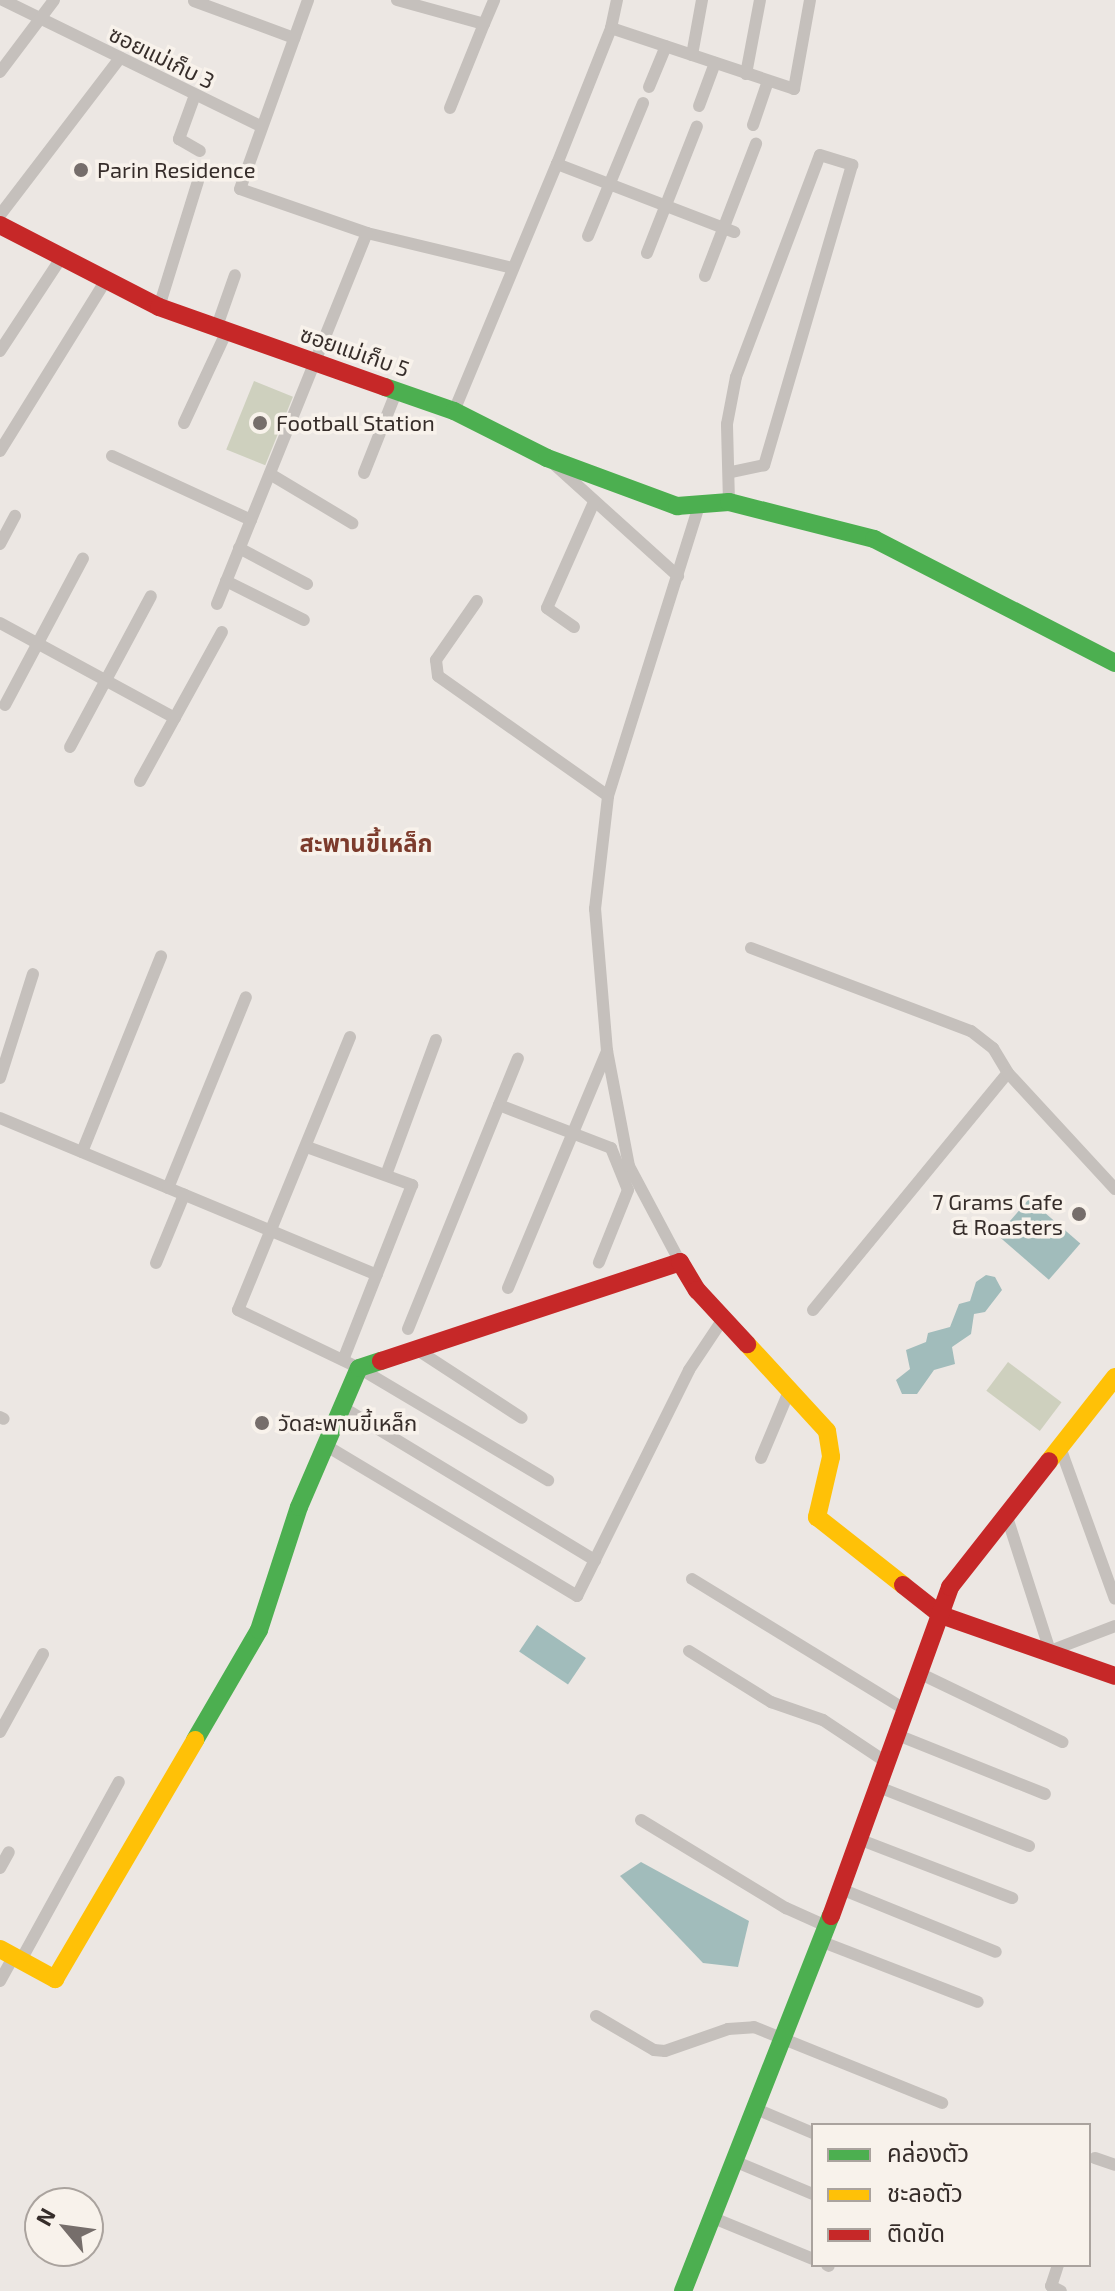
<!DOCTYPE html>
<meta charset="utf-8">
<style>
body{margin:0}
#map{position:relative;width:1115px;height:2291px;overflow:hidden;background:#ece7e3;font-family:"Exo 2","Noto Sans Thai",sans-serif}
div>[style]{position:absolute}
.green>*{inset:0;background:#ced0be;transform-origin:0 0}
.water>*{inset:0;background:#a1bcbb;transform-origin:0 0}
.street>*{height:12px;margin:-6px;padding:0 6px;transform-origin:6px;border-radius:6px;background:#c5c0bc}
.fast>*{height:18px;margin:-9px;padding:0 9px;transform-origin:9px;border-radius:9px;background:#4caf50}
.slow>*{height:18px;margin:-9px;padding:0 9px;transform-origin:9px;border-radius:9px;background:#ffc107}
.jam>*{height:18px;margin:-9px;padding:0 9px;transform-origin:9px;border-radius:9px;background:#c62828}
.dots>*{width:22px;height:22px;translate:-50% -50%;box-sizing:border-box;border:4px solid #f8f2eb;border-radius:50%}
span{translate:-50% -50%;white-space:nowrap;text-align:center;line-height:1.15;-webkit-text-stroke:7px #f8f2eb;paint-order:stroke}
.street-label{font-size:22px;color:#362d2a}
.poi-label{font-size:22px;color:#362d2a}
.left{translate:0 -50%;text-align:left}
.right{translate:-100% -50%;text-align:right}
.neighbourhood-label{font-size:24px;color:#7c3b2c;font-weight:700}
.legend{position:absolute;left:811px;top:2123px;width:280px;height:144px;box-sizing:border-box;background:#f8f2eb;border:2px solid #aaa39e;margin:0;padding:10px 14px;list-style:none;font-size:24px;color:#362d2a}
.legend li{display:flex;align-items:center;gap:16px;height:40px}
.legend b{width:40px;border:2px solid #aaa39e}
.north{position:absolute;left:24px;top:2187px;width:80px;height:80px;box-sizing:border-box;background:#f8f2eb;border:2px solid #aaa39e;border-radius:50%;rotate:299deg;font-size:22px;font-weight:700;line-height:32px;text-align:center;color:#362d2a}
.north::after{content:'';display:block;margin:auto;width:28px;height:36px;background:#766e6b;clip-path:polygon(50% 0,100% 100%,50% 72%,0 100%)}
</style>
<div id="map">
<div class="green">
<div style="left:254px;top:381px;width:42px;height:74px;rotate:22deg"></div>
<div style="left:1008px;top:1362px;width:67px;height:36px;rotate:37deg"></div>
</div>
<div class="water">
<div style="left:1029px;top:1199px;width:68px;height:48px;rotate:41deg"></div>
<div style="clip-path:polygon(986px 1275px,995px 1277px,1002px 1290px,985px 1312px,974px 1314px,971px 1334px,952px 1347px,955px 1364px,934px 1370px,917px 1394px,902px 1394px,896px 1380px,910px 1369px,906px 1350px,926px 1342px,928px 1333px,950px 1327px,959px 1304px,970px 1301px,976px 1282px)"></div>
<div style="left:537px;top:1625px;width:59px;height:32px;rotate:34deg"></div>
<div style="clip-path:polygon(641px 1862px,749px 1921px,738px 1967px,703px 1963px,620px 1876px)"></div>
</div>
<div class="street">
<div style="left:3px;top:0;width:288px;rotate:26.1deg"></div>
<div style="left:397px;top:0;width:90px;rotate:15.4deg"></div>
<div style="left:484px;top:24px;width:26px;rotate:-67deg"></div>
<div style="left:194px;top:1px;width:107px;rotate:20.3deg"></div>
<div style="left:611px;top:28px;width:193px;rotate:18.4deg"></div>
<div style="left:794px;top:89px;width:90px;rotate:-79.8deg"></div>
<div style="left:692px;top:55px;width:56px;rotate:-79.7deg"></div>
<div style="left:0;top:72px;width:90px;rotate:-53.1deg"></div>
<div style="left:746px;top:74px;width:75px;rotate:-79.3deg"></div>
<div style="left:649px;top:87px;width:44px;rotate:-67.5deg"></div>
<div style="left:195px;top:95px;width:47px;rotate:110deg"></div>
<div style="left:179px;top:139px;width:24px;rotate:30deg"></div>
<div style="left:699px;top:106px;width:46px;rotate:-69.6deg"></div>
<div style="left:450px;top:108px;width:91px;rotate:-68deg"></div>
<div style="left:753px;top:125px;width:46px;rotate:-71.2deg"></div>
<div style="left:557px;top:164px;width:190px;rotate:21deg"></div>
<div style="left:0;top:215px;width:198px;rotate:-52.6deg"></div>
<div style="left:367px;top:233px;width:150px;rotate:13.5deg"></div>
<div style="left:588px;top:236px;width:144px;rotate:-67.5deg"></div>
<div style="left:647px;top:253px;width:136px;rotate:-68.5deg"></div>
<div style="left:705px;top:276px;width:142px;rotate:-68.9deg"></div>
<div style="left:159px;top:307px;width:132px;rotate:-72.8deg"></div>
<div style="left:216px;top:329px;width:57px;rotate:-70.6deg"></div>
<div style="left:0;top:351px;width:111px;rotate:-56.7deg"></div>
<div style="left:454px;top:411px;width:268px;rotate:-67.4deg"></div>
<div style="left:557px;top:164px;width:146px;rotate:-68.3deg"></div>
<div style="left:611px;top:28px;width:29px;rotate:-78deg"></div>
<div style="left:184px;top:423px;width:99px;rotate:-65deg"></div>
<div style="left:0;top:451px;width:198px;rotate:-58.2deg"></div>
<div style="left:112px;top:456px;width:153px;rotate:24.7deg"></div>
<div style="left:555px;top:465px;width:166px;rotate:42.1deg"></div>
<div style="left:364px;top:473px;width:89px;rotate:-68.3deg"></div>
<div style="left:270px;top:474px;width:96px;rotate:30.9deg"></div>
<div style="left:729px;top:502px;width:78px;rotate:-91.5deg"></div>
<div style="left:727px;top:424px;width:48px;rotate:-79.2deg"></div>
<div style="left:736px;top:377px;width:237px;rotate:-69.3deg"></div>
<div style="left:820px;top:155px;width:34px;rotate:17deg"></div>
<div style="left:852px;top:165px;width:313px;rotate:106.3deg"></div>
<div style="left:764px;top:465px;width:35px;rotate:168deg"></div>
<div style="left:0;top:544px;width:32px;rotate:-62deg"></div>
<div style="left:239px;top:548px;width:77px;rotate:27.9deg"></div>
<div style="left:226px;top:581px;width:87px;rotate:26.6deg"></div>
<div style="left:477px;top:601px;width:72px;rotate:124.8deg"></div>
<div style="left:436px;top:660px;width:16px;rotate:83deg"></div>
<div style="left:438px;top:676px;width:208px;rotate:35.2deg"></div>
<div style="left:217px;top:604px;width:400px;rotate:-68deg"></div>
<div style="left:367px;top:233px;width:134px;rotate:-160.9deg"></div>
<div style="left:240px;top:189px;width:201px;rotate:-70.2deg"></div>
<div style="left:0;top:623px;width:199px;rotate:28.5deg"></div>
<div style="left:574px;top:627px;width:33px;rotate:-145deg"></div>
<div style="left:547px;top:608px;width:116px;rotate:-66.1deg"></div>
<div style="left:5px;top:705px;width:166px;rotate:-62deg"></div>
<div style="left:70px;top:747px;width:171px;rotate:-61.8deg"></div>
<div style="left:140px;top:781px;width:170px;rotate:-61.2deg"></div>
<div style="left:751px;top:948px;width:235px;rotate:20.7deg"></div>
<div style="left:971px;top:1031px;width:28px;rotate:38deg"></div>
<div style="left:993px;top:1048px;width:29px;rotate:59deg"></div>
<div style="left:350px;top:1037px;width:295px;rotate:112.3deg"></div>
<div style="left:238px;top:1310px;width:134px;rotate:25.6deg"></div>
<div style="left:359px;top:1368px;width:220px;rotate:30.7deg"></div>
<div style="left:0;top:1078px;width:109px;rotate:-72.4deg"></div>
<div style="left:499px;top:1105px;width:120px;rotate:21deg"></div>
<div style="left:611px;top:1148px;width:45px;rotate:68deg"></div>
<div style="left:628px;top:1190px;width:78px;rotate:111.9deg"></div>
<div style="left:0;top:1118px;width:408px;rotate:22.6deg"></div>
<div style="left:307px;top:1147px;width:112px;rotate:19.9deg"></div>
<div style="left:412px;top:1185px;width:188px;rotate:111.5deg"></div>
<div style="left:82px;top:1152px;width:211px;rotate:-68deg"></div>
<div style="left:386px;top:1175px;width:144px;rotate:-69.7deg"></div>
<div style="left:168px;top:1188px;width:206px;rotate:-67.8deg"></div>
<div style="left:680px;top:1262px;width:109px;rotate:-118deg"></div>
<div style="left:629px;top:1166px;width:117px;rotate:-100.8deg"></div>
<div style="left:607px;top:1051px;width:143px;rotate:-94.8deg"></div>
<div style="left:595px;top:909px;width:114px;rotate:-83.4deg"></div>
<div style="left:608px;top:796px;width:308px;rotate:-72.6deg"></div>
<div style="left:156px;top:1263px;width:74px;rotate:-67.6deg"></div>
<div style="left:508px;top:1288px;width:257px;rotate:-67.3deg"></div>
<div style="left:813px;top:1310px;width:307px;rotate:-50.6deg"></div>
<div style="left:1008px;top:1073px;width:158px;rotate:47.3deg"></div>
<div style="left:408px;top:1329px;width:292px;rotate:-67.9deg"></div>
<div style="left:416px;top:1349px;width:126px;rotate:33.1deg"></div>
<div style="left:342px;top:1407px;width:296px;rotate:31.2deg"></div>
<div style="left:0;top:1417px;width:4px;rotate:27deg"></div>
<div style="left:325px;top:1445px;width:294px;rotate:30.9deg"></div>
<div style="left:577px;top:1596px;width:252px;rotate:-63.6deg"></div>
<div style="left:689px;top:1370px;width:61px;rotate:-56.3deg"></div>
<div style="left:1061px;top:1450px;width:158px;rotate:70.1deg"></div>
<div style="left:761px;top:1458px;width:75px;rotate:-67.2deg"></div>
<div style="left:1007px;top:1517px;width:141px;rotate:72.2deg"></div>
<div style="left:1050px;top:1651px;width:70px;rotate:-21deg"></div>
<div style="left:692px;top:1579px;width:252px;rotate:31.5deg"></div>
<div style="left:689px;top:1651px;width:97px;rotate:31.9deg"></div>
<div style="left:771px;top:1702px;width:55px;rotate:19.1deg"></div>
<div style="left:823px;top:1720px;width:79px;rotate:33.7deg"></div>
<div style="left:921px;top:1674px;width:157px;rotate:25.7deg"></div>
<div style="left:0;top:1732px;width:89px;rotate:-61.1deg"></div>
<div style="left:900px;top:1736px;width:156px;rotate:21.8deg"></div>
<div style="left:881px;top:1788px;width:159px;rotate:21.4deg"></div>
<div style="left:641px;top:1820px;width:170px;rotate:31.3deg"></div>
<div style="left:786px;top:1908px;width:44px;rotate:24.2deg"></div>
<div style="left:861px;top:1840px;width:162px;rotate:21deg"></div>
<div style="left:0;top:1868px;width:18px;rotate:-61deg"></div>
<div style="left:841px;top:1889px;width:167px;rotate:22.1deg"></div>
<div style="left:820px;top:1941px;width:169px;rotate:21.1deg"></div>
<div style="left:21px;top:1960px;width:203px;rotate:-61.2deg"></div>
<div style="left:0;top:1981px;width:29px;rotate:-61deg"></div>
<div style="left:596px;top:2016px;width:67px;rotate:30.4deg"></div>
<div style="left:654px;top:2050px;width:11px;rotate:5deg"></div>
<div style="left:665px;top:2051px;width:67px;rotate:-19.2deg"></div>
<div style="left:728px;top:2029px;width:26px;rotate:-4deg"></div>
<div style="left:754px;top:2027px;width:203px;rotate:22deg"></div>
<div style="left:754px;top:2108px;width:64px;rotate:23deg"></div>
<div style="left:1095px;top:2158px;width:21px;rotate:19deg"></div>
<div style="left:734px;top:2161px;width:86px;rotate:22.7deg"></div>
<div style="left:711px;top:2217px;width:110px;rotate:22.4deg"></div>
<div style="left:827px;top:2265px;width:2px;rotate:27deg"></div>
<div style="left:1058px;top:2265px;width:22px;rotate:108deg"></div>
<div style="left:1051px;top:2286px;width:11px;rotate:27deg"></div>
</div>
<div class="fast">
<div style="left:385px;top:387px;width:73px;rotate:19.2deg"></div>
<div style="left:454px;top:411px;width:104px;rotate:26.8deg"></div>
<div style="left:547px;top:458px;width:139px;rotate:20.3deg"></div>
<div style="left:677px;top:506px;width:52px;rotate:-4.4deg"></div>
<div style="left:729px;top:502px;width:150px;rotate:14.3deg"></div>
<div style="left:874px;top:539px;width:271px;rotate:27.2deg"></div>
<div style="left:195px;top:1740px;width:127px;rotate:-59.8deg"></div>
<div style="left:259px;top:1630px;width:129px;rotate:-72deg"></div>
<div style="left:299px;top:1507px;width:151px;rotate:-66.7deg"></div>
<div style="left:359px;top:1368px;width:23px;rotate:-18deg"></div>
<div style="left:683px;top:2291px;width:403px;rotate:-68.5deg"></div>
</div>
<div class="slow">
<div style="left:747px;top:1344px;width:118px;rotate:47.4deg"></div>
<div style="left:827px;top:1431px;width:26px;rotate:81deg"></div>
<div style="left:831px;top:1457px;width:62px;rotate:103.1deg"></div>
<div style="left:817px;top:1517px;width:110px;rotate:38.3deg"></div>
<div style="left:1049px;top:1461px;width:107px;rotate:-51.8deg"></div>
<div style="left:0;top:1949px;width:63px;rotate:28.6deg"></div>
<div style="left:55px;top:1979px;width:277px;rotate:-59.6deg"></div>
</div>
<div class="jam">
<div style="left:0;top:225px;width:179px;rotate:27.3deg"></div>
<div style="left:159px;top:307px;width:240px;rotate:19.5deg"></div>
<div style="left:381px;top:1361px;width:315px;rotate:-18.3deg"></div>
<div style="left:680px;top:1262px;width:33px;rotate:59deg"></div>
<div style="left:697px;top:1290px;width:74px;rotate:47.2deg"></div>
<div style="left:903px;top:1585px;width:48px;rotate:38.3deg"></div>
<div style="left:941px;top:1615px;width:184px;rotate:19.3deg"></div>
<div style="left:831px;top:1916px;width:350px;rotate:-70.1deg"></div>
<div style="left:950px;top:1587px;width:160px;rotate:-51.8deg"></div>
</div>
<div class="dots">
<div style="left:81px;top:170px;background:#766e6b"></div>
<div style="left:260px;top:423px;background:#766e6b"></div>
<div style="left:1079px;top:1214px;background:#766e6b"></div>
<div style="left:262px;top:1423px;background:#766e6b"></div>
</div>
<div class="street-label">
<span style="left:162px;top:57px;rotate:26deg">ซอยแม่เก็บ 3</span>
<span style="left:355px;top:351px;rotate:19deg">ซอยแม่เก็บ 5</span>
</div>
<div class="poi-label">
<span class="left" style="left:97px;top:170px">Parin Residence</span>
<span class="left" style="left:276px;top:423px">Football Station</span>
<span class="right" style="left:1063px;top:1214px">7 Grams Cafe<br>&amp; Roasters</span>
<span class="left" style="left:278px;top:1423px">วัดสะพานขี้เหล็ก</span>
</div>
<div class="neighbourhood-label">
<span style="left:366px;top:843px">สะพานขี้เหล็ก</span>
</div>
<ul class="legend">
<li><b style="height:10px;background:#4caf50"></b>คล่องตัว</li>
<li><b style="height:10px;background:#ffc107"></b>ชะลอตัว</li>
<li><b style="height:10px;background:#c62828"></b>ติดขัด</li>
</ul>
<div class="north">N</div>
</div>
